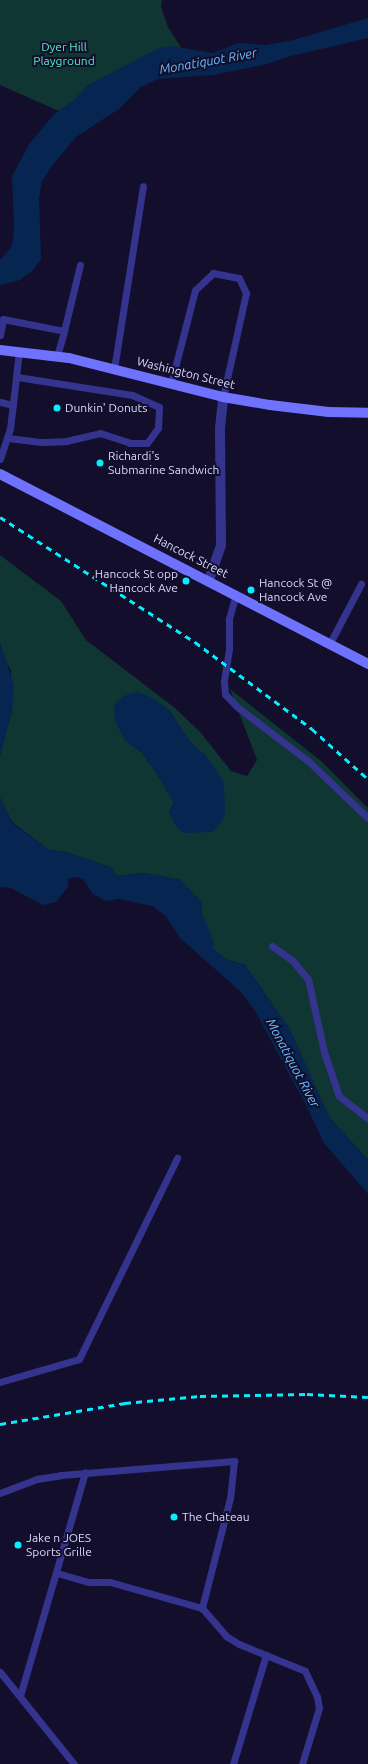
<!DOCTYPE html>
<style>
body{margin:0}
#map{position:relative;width:368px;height:1764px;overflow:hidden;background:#120e2b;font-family:Ubuntu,sans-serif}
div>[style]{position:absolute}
.green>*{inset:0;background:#103633}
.water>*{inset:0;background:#072551}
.lane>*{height:7px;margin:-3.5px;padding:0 3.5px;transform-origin:3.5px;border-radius:3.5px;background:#34348e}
.street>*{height:10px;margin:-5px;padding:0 5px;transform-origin:5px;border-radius:5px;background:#34348e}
.secondary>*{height:10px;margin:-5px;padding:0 5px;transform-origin:5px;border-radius:5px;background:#6f71ff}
.rail>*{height:3px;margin-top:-1.5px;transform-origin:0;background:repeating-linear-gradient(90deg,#04efff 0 6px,transparent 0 11px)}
.dots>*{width:11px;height:11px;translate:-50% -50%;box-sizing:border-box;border:2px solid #120e2b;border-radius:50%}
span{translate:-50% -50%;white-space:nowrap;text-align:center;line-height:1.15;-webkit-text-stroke:4px #120e2b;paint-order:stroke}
.park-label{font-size:12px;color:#57ecc1}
.street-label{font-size:12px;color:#dbd8ff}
.poi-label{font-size:12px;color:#dbd8ff}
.left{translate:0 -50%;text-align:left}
.right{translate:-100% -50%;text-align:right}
.water-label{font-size:13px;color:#66beff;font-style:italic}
</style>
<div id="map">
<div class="green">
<div style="clip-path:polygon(0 0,162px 0,161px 7px,168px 27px,187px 57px,68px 115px,0 85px)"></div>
<div style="clip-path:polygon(evenodd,0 555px,61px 601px,86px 640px,175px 708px,201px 733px,231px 771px,247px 776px,257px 760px,230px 689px,321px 761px,368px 808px,368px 1160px,329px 1117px,289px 1028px,245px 965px,227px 960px,213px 949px,201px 911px,202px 903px,180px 880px,144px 873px,117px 876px,110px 867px,66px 852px,49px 850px,12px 822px,0 798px,0 755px,12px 711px,11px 671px,3px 656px,0 642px,0 555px,169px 710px,190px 742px,207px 757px,169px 812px,174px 803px,156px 772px,142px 753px,125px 740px,169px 710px)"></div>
</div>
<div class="water">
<div style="clip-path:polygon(368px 18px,368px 38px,287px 57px,267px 64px,213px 75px,158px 79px,141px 87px,119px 109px,76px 137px,52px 166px,42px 181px,39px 198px,41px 259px,33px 270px,20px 280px,0 285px,0 260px,12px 246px,14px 230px,12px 176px,30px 143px,55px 113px,74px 100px,88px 85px,159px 48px,172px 46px,213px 53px,238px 43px,266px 45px,293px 40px)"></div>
<div style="clip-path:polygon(0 642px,14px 686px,12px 711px,0 755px,0 774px)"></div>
<div style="clip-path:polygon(139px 692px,152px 698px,169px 710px,190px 742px,207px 757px,224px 782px,225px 813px,222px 822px,212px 832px,183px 833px,175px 825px,169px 812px,174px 803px,156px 772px,142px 753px,125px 740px,115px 721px,114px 705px,123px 696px)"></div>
<div style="clip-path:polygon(0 798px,12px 823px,49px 850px,66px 852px,110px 867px,117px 876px,144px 873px,180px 880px,202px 903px,201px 911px,214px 942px,213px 949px,227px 960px,245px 965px,289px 1028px,329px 1117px,368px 1160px,368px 1194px,324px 1143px,307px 1107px,255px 1011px,241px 992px,180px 938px,166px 916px,152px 906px,119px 899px,106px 901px,93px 894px,83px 879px,74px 877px,68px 879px,68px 887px,56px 902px,43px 905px,11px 888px,0 887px)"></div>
</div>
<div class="lane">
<div style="left:0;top:335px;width:16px;rotate:-79deg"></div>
<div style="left:3px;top:319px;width:62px;rotate:11.1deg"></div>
<div style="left:64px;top:331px;width:68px;rotate:-76.4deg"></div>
<div style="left:57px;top:356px;width:26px;rotate:-74deg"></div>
<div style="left:114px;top:369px;width:185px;rotate:-81deg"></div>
<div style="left:171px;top:383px;width:96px;rotate:-75.5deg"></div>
<div style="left:195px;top:290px;width:25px;rotate:-43deg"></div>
<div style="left:213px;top:273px;width:26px;rotate:11deg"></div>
<div style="left:239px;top:278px;width:17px;rotate:65deg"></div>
<div style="left:246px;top:293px;width:107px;rotate:102.5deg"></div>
<div style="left:0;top:402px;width:13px;rotate:13deg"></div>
<div style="left:8px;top:438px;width:33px;rotate:7deg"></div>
<div style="left:41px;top:442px;width:25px;rotate:-2deg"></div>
<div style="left:66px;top:441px;width:35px;rotate:-13deg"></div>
<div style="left:100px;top:433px;width:32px;rotate:18deg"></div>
<div style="left:130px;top:443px;width:17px"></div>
<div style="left:147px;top:443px;width:19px;rotate:-54deg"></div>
<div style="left:158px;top:428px;width:21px;rotate:-87deg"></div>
<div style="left:159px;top:407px;width:30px;rotate:-156deg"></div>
<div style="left:132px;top:395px;width:116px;rotate:-171.1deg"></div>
<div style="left:0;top:459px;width:32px;rotate:-72deg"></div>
<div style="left:10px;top:429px;width:79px;rotate:-83.4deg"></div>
<div style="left:236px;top:594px;width:26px;rotate:106deg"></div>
<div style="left:229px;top:619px;width:30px;rotate:90deg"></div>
<div style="left:229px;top:649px;width:33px;rotate:99deg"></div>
<div style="left:224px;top:682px;width:12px;rotate:85deg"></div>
<div style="left:225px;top:694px;width:16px;rotate:47deg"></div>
<div style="left:236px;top:706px;width:89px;rotate:37.3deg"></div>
<div style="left:307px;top:760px;width:84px;rotate:43.6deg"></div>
<div style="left:330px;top:643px;width:67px;rotate:-62.3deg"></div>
<div style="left:272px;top:946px;width:24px;rotate:35deg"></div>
<div style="left:292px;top:960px;width:25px;rotate:50deg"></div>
<div style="left:308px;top:979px;width:75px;rotate:77.6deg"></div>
<div style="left:324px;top:1052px;width:46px;rotate:71.2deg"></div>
<div style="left:339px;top:1096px;width:37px;rotate:38deg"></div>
<div style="left:0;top:1382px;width:82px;rotate:-16.2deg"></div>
<div style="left:79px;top:1359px;width:224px;rotate:-64deg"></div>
<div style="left:0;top:1493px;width:40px;rotate:-21deg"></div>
<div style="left:37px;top:1479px;width:24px;rotate:-9deg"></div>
<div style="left:61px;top:1475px;width:174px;rotate:-4.6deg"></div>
<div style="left:234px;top:1461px;width:37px;rotate:96deg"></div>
<div style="left:230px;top:1498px;width:114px;rotate:104.3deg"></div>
<div style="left:57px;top:1573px;width:33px;rotate:16deg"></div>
<div style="left:89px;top:1582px;width:21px"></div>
<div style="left:110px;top:1582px;width:96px;rotate:15.8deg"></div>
<div style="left:202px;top:1608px;width:37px;rotate:49deg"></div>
<div style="left:226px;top:1636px;width:15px;rotate:32deg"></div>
<div style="left:239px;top:1644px;width:71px;rotate:22.2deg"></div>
<div style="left:305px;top:1671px;width:29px;rotate:65deg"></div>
<div style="left:317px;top:1697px;width:11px;rotate:80deg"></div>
<div style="left:319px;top:1708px;width:59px;rotate:106.9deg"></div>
<div style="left:0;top:1672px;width:118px;rotate:51.2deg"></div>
<div style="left:20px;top:1696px;width:233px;rotate:-73.8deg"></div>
<div style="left:233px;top:1764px;width:114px;rotate:-73.2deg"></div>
</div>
<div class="street">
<div style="left:209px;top:580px;width:37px;rotate:-71deg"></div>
<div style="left:221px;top:545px;width:117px;rotate:-90.5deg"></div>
<div style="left:220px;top:428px;width:31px;rotate:-84deg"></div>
</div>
<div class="secondary">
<div style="left:0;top:350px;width:69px;rotate:6.6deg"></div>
<div style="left:69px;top:358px;width:159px;rotate:14.2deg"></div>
<div style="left:223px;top:397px;width:48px;rotate:9.7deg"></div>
<div style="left:270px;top:405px;width:59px;rotate:6.8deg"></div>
<div style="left:329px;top:412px;width:39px;rotate:1deg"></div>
<div style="left:0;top:474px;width:414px;rotate:27.3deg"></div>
</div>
<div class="rail">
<div style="left:0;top:517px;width:232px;rotate:32.7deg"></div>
<div style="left:195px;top:642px;width:146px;rotate:36.6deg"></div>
<div style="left:312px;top:729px;width:75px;rotate:41.8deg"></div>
<div style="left:0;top:1424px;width:127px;rotate:-9.5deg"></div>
<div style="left:125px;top:1403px;width:75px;rotate:-5.3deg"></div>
<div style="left:200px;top:1396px;width:107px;rotate:-1.1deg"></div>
<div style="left:307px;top:1394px;width:61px;rotate:2.8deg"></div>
</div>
<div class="dots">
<div style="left:57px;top:408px;background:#04efff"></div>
<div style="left:100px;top:463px;background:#04efff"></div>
<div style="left:186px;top:581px;background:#04efff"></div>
<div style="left:251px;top:590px;background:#04efff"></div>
<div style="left:174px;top:1517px;background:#04efff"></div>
<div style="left:18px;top:1545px;background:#04efff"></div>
</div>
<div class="park-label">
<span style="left:64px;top:54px">Dyer Hill<br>Playground</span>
</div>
<div class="street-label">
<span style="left:186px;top:373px;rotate:14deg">Washington Street</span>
<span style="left:191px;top:556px;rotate:27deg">Hancock Street</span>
</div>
<div class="poi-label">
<span class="left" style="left:65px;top:408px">Dunkin' Donuts</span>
<span class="left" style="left:108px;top:463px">Richardi's<br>Submarine Sandwich</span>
<span class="right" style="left:178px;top:581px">Hancock St opp<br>Hancock Ave</span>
<span class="left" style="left:259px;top:590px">Hancock St @<br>Hancock Ave</span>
<span class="left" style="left:182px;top:1517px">The Chateau</span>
<span class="left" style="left:26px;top:1545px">Jake n JOES<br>Sports Grille</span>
</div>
<div class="water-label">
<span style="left:208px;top:61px;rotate:-10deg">Monatiquot River</span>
<span style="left:293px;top:1063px;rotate:62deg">Monatiquot River</span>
</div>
</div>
